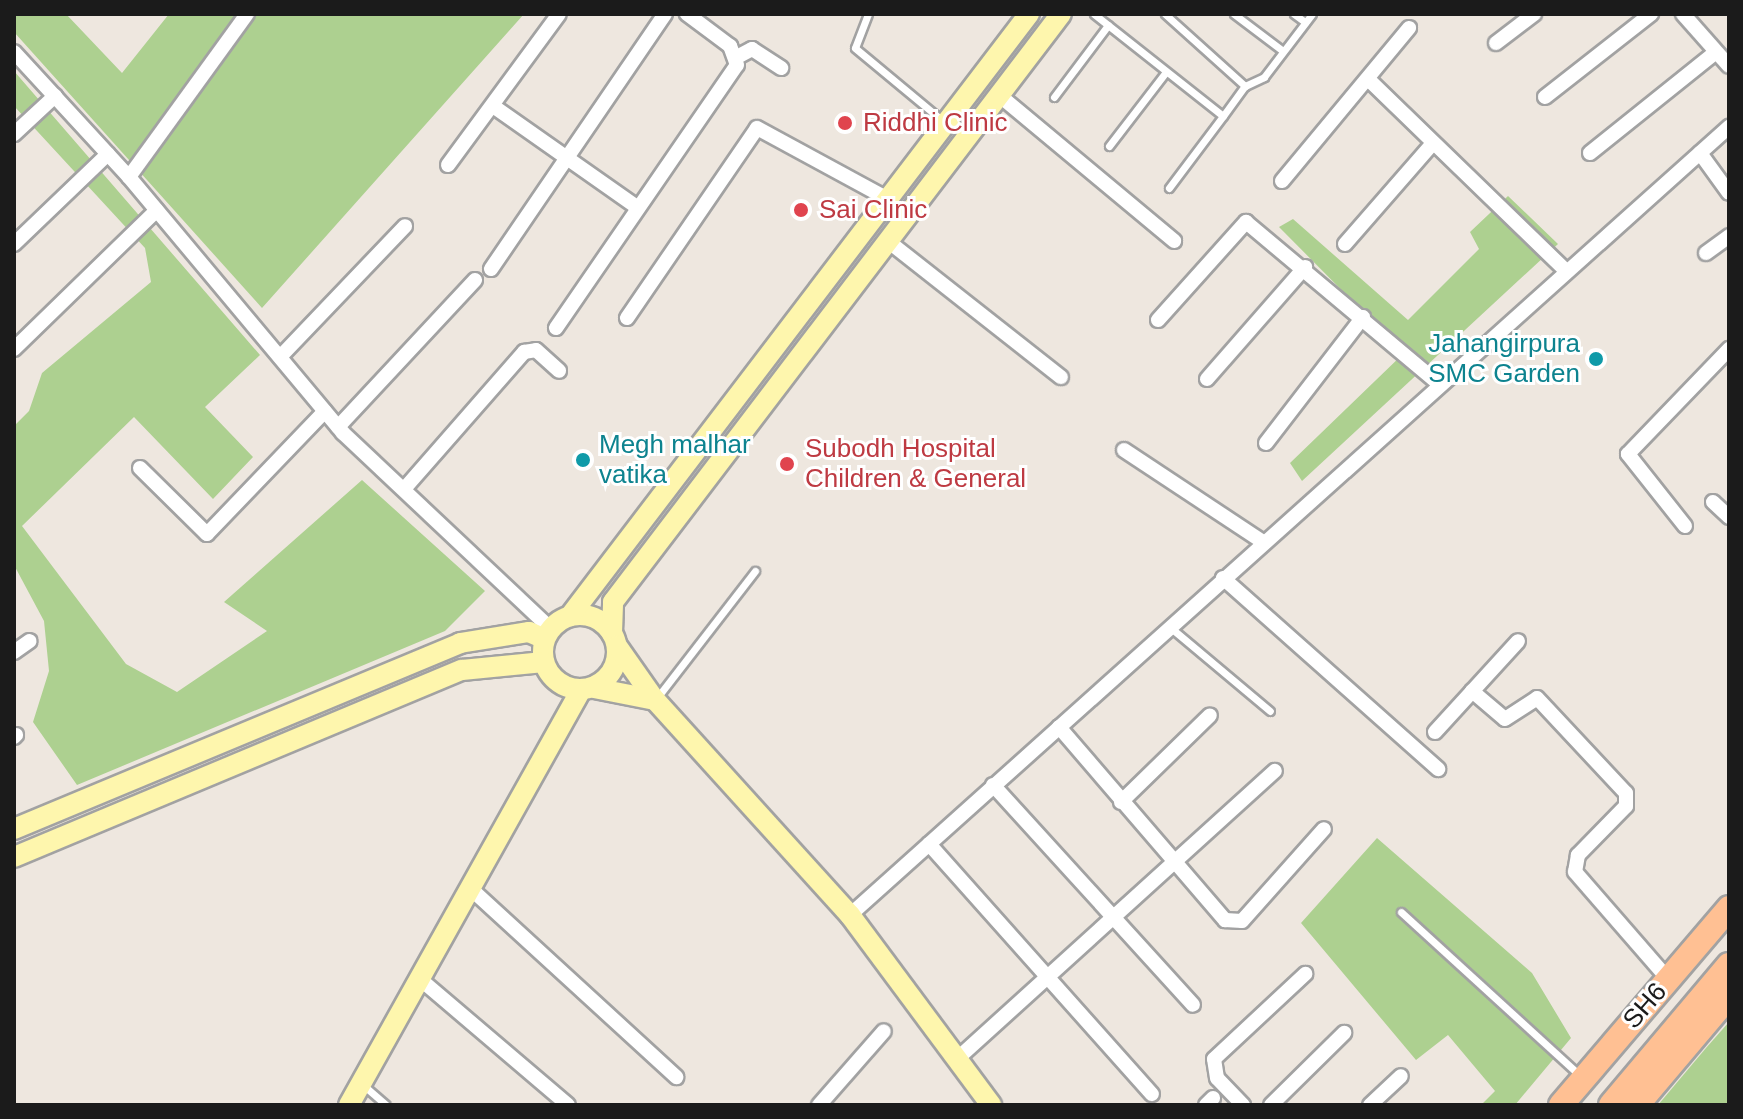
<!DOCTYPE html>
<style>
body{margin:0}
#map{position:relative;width:1743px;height:1119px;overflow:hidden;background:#eee7df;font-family:Helvetica,sans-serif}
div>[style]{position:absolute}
.forest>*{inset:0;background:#add090}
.roads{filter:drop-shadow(2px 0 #a2a2a2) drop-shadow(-2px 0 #a2a2a2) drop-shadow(0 2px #a2a2a2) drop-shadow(0 -2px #a2a2a2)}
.lane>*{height:7px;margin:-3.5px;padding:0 3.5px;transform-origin:3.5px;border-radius:3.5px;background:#fff}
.street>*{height:14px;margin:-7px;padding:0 7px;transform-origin:7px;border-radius:7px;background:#fff}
.secondary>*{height:20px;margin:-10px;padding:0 10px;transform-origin:10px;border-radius:10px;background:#fef6ad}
.secondary>.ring{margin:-10px;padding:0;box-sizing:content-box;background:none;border:20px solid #fef6ad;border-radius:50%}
.primary>*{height:24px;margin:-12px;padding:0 12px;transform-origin:12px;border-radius:12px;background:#ffc093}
.dots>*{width:22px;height:22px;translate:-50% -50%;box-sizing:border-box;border:4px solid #fff;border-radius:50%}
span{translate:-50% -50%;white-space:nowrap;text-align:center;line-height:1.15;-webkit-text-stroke:6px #fff;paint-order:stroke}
.health-label{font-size:26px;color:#be3a42}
.left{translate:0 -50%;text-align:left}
.culture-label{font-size:26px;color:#0d838f}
.right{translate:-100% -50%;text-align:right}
.street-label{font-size:26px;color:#1b1b1b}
.frame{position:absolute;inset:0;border:16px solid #1b1b1b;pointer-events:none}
</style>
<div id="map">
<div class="forest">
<div style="clip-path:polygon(14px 14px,66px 14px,122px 73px,169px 14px,524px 14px,262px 308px,14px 32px)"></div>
<div style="clip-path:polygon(14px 71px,260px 355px,205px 407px,253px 457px,213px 499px,134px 417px,22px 526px,126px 664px,177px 692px,267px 631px,224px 602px,362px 480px,485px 591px,445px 631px,77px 785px,33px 722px,49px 671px,44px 621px,14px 565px,14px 426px,29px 411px,42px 373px,151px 282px,145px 248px,14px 106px)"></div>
<div style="clip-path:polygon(1508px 196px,1558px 244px,1302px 481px,1290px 463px,1404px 353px,1279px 227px,1293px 219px,1408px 320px,1479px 249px,1470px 232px)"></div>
<div style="clip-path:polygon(1377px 838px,1532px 973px,1571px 1038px,1515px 1105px,1481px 1105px,1495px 1091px,1448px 1035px,1416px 1060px,1301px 923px)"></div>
<div style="clip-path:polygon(1729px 1022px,1729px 1105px,1658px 1105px,1706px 1048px)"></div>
</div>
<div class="roads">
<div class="lane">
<div style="left:868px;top:14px;width:36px;rotate:111deg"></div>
<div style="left:855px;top:48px;width:116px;rotate:39.7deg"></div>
<div style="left:1094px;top:14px;width:164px;rotate:38.3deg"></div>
<div style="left:1223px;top:116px;width:90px;rotate:126.9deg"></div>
<div style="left:1165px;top:14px;width:108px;rotate:42deg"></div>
<div style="left:1245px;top:86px;width:21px;rotate:-25deg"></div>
<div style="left:1264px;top:77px;width:79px;rotate:-52.7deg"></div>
<div style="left:1234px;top:14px;width:61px;rotate:37.1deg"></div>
<div style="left:1294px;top:14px;width:14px;rotate:36deg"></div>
<div style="left:1054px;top:97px;width:90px;rotate:-53.1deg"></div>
<div style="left:1223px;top:116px;width:37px;rotate:-54deg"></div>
<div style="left:1109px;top:146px;width:92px;rotate:-52.5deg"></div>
<div style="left:1171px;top:628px;width:129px;rotate:40deg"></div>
<div style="left:656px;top:699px;width:162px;rotate:-52.3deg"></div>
<div style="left:1401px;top:912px;width:245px;rotate:42.4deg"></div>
<div style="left:363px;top:1085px;width:30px;rotate:41deg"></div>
</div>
<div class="street">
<div style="left:1683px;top:14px;width:69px;rotate:48.5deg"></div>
<div style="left:1496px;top:43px;width:48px;rotate:-37.3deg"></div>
<div style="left:14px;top:52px;width:170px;rotate:47.4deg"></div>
<div style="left:129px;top:177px;width:334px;rotate:50.1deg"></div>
<div style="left:343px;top:433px;width:286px;rotate:43.3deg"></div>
<div style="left:737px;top:57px;width:17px;rotate:-28deg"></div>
<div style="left:752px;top:49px;width:35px;rotate:33deg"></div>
<div style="left:1368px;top:79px;width:276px;rotate:44.1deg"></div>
<div style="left:999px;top:95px;width:228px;rotate:39.8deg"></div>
<div style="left:1545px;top:97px;width:135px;rotate:-38.1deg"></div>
<div style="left:493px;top:106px;width:177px;rotate:35.1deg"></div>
<div style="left:14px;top:134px;width:56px;rotate:-42.8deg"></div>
<div style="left:1590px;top:153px;width:161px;rotate:-38.7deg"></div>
<div style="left:1700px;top:153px;width:49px;rotate:54.1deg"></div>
<div style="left:448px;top:165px;width:187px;rotate:-53.7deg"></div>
<div style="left:129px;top:177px;width:201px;rotate:-54.1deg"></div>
<div style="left:1282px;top:181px;width:199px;rotate:-50.3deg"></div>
<div style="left:888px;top:241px;width:220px;rotate:38.2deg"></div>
<div style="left:14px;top:244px;width:130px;rotate:-43.8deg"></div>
<div style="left:1345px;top:244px;width:134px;rotate:-48.9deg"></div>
<div style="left:1706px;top:253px;width:29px;rotate:-36deg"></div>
<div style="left:491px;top:269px;width:309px;rotate:-55.7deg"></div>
<div style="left:627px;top:318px;width:230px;rotate:-55.6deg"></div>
<div style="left:757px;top:128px;width:149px;rotate:28.5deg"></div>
<div style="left:1158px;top:320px;width:132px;rotate:-48.1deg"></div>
<div style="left:1246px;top:222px;width:252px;rotate:40deg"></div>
<div style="left:556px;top:328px;width:319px;rotate:-55.5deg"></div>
<div style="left:737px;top:65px;width:20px;rotate:-110deg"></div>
<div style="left:730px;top:46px;width:54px;rotate:-143.3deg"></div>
<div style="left:14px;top:349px;width:199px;rotate:-44.2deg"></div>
<div style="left:280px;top:357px;width:181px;rotate:-46.3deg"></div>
<div style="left:1207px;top:379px;width:149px;rotate:-48.8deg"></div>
<div style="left:338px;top:427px;width:201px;rotate:-47deg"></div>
<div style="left:1266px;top:443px;width:159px;rotate:-52.4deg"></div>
<div style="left:1124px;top:450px;width:167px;rotate:33.5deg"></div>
<div style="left:140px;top:468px;width:94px;rotate:44.6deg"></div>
<div style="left:207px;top:534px;width:170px;rotate:-46.2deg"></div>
<div style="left:405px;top:488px;width:181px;rotate:-48.8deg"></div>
<div style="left:524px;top:352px;width:12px;rotate:-9deg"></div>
<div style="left:536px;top:350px;width:31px;rotate:42deg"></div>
<div style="left:1713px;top:502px;width:22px;rotate:43deg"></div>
<div style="left:1685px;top:526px;width:92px;rotate:-128.4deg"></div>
<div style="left:1628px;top:454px;width:146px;rotate:-46.1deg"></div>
<div style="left:1223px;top:578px;width:288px;rotate:41.6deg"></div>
<div style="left:14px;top:652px;width:19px;rotate:-35deg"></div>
<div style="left:1472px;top:691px;width:43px;rotate:40.3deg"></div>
<div style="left:1505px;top:719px;width:38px;rotate:-33deg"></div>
<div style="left:1537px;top:698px;width:130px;rotate:46.9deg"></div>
<div style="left:1626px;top:793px;width:13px;rotate:90deg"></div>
<div style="left:1626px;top:806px;width:69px;rotate:134.4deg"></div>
<div style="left:1578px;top:855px;width:17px;rotate:100deg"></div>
<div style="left:1575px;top:872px;width:142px;rotate:49deg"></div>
<div style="left:1059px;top:727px;width:255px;rotate:49.3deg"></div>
<div style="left:1225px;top:920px;width:17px;rotate:3deg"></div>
<div style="left:1242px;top:921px;width:123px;rotate:-48.3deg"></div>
<div style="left:1435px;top:732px;width:123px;rotate:-47.6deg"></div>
<div style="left:14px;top:737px;width:3px;rotate:-45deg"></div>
<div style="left:993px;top:785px;width:297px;rotate:47.7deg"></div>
<div style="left:1121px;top:802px;width:124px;rotate:-44.3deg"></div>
<div style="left:929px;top:844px;width:335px;rotate:48.3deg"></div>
<div style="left:470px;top:888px;width:280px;rotate:42.5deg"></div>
<div style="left:850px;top:915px;width:1181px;rotate:-41.88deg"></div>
<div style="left:420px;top:979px;width:194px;rotate:40.4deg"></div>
<div style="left:957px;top:1059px;width:429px;rotate:-42.2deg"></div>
<div style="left:819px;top:1105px;width:98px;rotate:-48.7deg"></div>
<div style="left:1206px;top:1105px;width:10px;rotate:-45deg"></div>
<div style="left:1243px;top:1105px;width:37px;rotate:-134deg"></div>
<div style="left:1217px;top:1078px;width:19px;rotate:-99deg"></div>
<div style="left:1214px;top:1059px;width:125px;rotate:-43deg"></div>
<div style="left:1271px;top:1105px;width:103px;rotate:-44.6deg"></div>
<div style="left:1370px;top:1105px;width:42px;rotate:-43.1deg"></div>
</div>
<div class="secondary">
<div class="ring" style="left:543px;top:615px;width:54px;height:54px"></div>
<div style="left:570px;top:616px;width:757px;rotate:-52.68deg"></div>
<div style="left:612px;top:633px;width:31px;rotate:-88deg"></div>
<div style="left:613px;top:602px;width:739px;rotate:-52.7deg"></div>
<div style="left:617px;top:646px;width:66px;rotate:54.9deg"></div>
<div style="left:655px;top:700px;width:290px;rotate:47.8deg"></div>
<div style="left:850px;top:915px;width:237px;rotate:53.4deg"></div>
<div style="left:594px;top:688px;width:62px;rotate:11.1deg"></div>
<div style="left:14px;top:829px;width:483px;rotate:-22.6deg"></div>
<div style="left:460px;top:643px;width:70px;rotate:-9.1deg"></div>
<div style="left:529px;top:632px;width:17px;rotate:24deg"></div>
<div style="left:14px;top:857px;width:485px;rotate:-22.7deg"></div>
<div style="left:462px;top:670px;width:82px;rotate:-5.6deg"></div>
<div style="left:349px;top:1105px;width:475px;rotate:-60.8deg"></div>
</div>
<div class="primary">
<div style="left:1561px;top:1105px;width:259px;rotate:-49.5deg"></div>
<div style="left:1611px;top:1105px;width:183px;rotate:-49.9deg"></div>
<div style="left:1637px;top:1105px;width:143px;rotate:-49.8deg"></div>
</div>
</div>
<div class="dots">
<div style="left:845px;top:123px;background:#e0444e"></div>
<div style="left:801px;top:210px;background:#e0444e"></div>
<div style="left:1596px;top:359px;background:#0f9aa8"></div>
<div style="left:583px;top:460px;background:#0f9aa8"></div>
<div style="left:787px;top:464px;background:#e0444e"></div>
</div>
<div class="health-label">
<span class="left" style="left:863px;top:123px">Riddhi Clinic</span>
<span class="left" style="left:819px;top:210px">Sai Clinic</span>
<span class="left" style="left:805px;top:464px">Subodh Hospital<br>Children &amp; General</span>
</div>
<div class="culture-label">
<span class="right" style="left:1580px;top:359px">Jahangirpura<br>SMC Garden</span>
<span class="left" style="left:599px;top:460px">Megh malhar<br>vatika</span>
</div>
<div class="street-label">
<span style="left:1645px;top:1006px;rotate:-49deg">SH6</span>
</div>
<div class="frame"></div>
</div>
